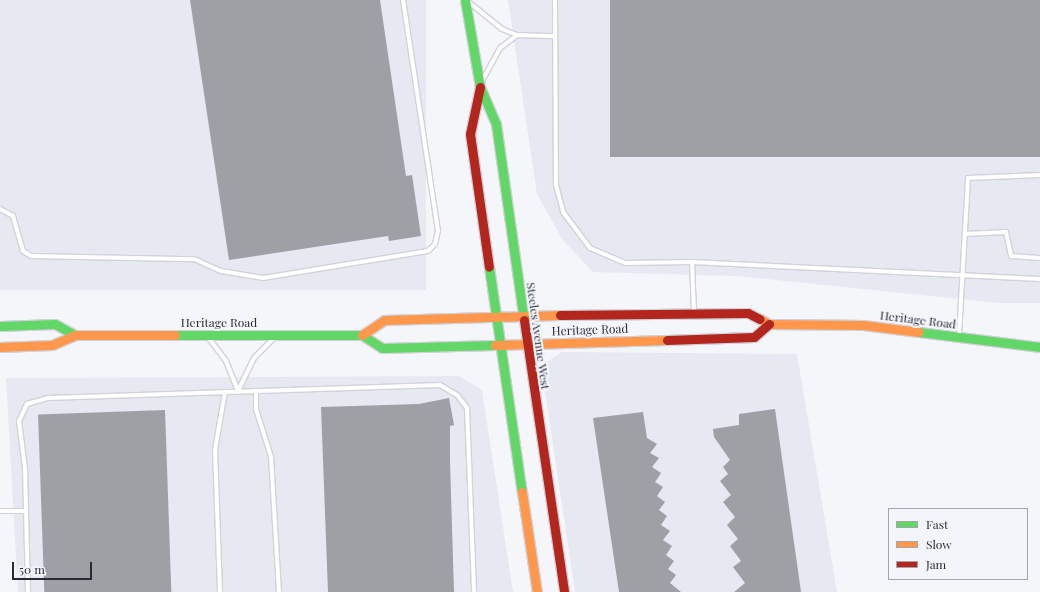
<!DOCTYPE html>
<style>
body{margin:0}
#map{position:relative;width:1040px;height:592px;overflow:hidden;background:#f5f6fa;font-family:"Playfair Display",serif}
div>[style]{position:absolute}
.built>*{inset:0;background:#e6e8f2;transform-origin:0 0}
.building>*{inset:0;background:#9fa0a6;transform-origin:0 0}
.roads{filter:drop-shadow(1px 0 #d1d2da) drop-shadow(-1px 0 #d1d2da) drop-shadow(0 1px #d1d2da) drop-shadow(0 -1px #d1d2da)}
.lane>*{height:4px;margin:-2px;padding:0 2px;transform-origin:2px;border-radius:2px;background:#fefefe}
.fast>*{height:9px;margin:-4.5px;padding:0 4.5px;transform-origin:4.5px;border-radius:4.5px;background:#63d668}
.slow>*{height:9px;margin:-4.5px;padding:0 4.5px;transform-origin:4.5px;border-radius:4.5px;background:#ff974d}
.jam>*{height:9px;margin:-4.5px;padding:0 4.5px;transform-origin:4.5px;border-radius:4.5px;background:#b3261e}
span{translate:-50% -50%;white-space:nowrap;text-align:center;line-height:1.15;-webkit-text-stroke:4px #f4f5fb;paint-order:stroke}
.street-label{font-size:12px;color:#292a35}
.legend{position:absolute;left:888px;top:508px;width:140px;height:72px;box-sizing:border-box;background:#f4f5fb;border:1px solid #a3a4ac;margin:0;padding:5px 7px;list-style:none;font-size:12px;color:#292a35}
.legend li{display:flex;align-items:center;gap:8px;height:20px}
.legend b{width:20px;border:1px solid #a3a4ac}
.scale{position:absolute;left:12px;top:562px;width:80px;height:18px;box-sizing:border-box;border:2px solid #292a35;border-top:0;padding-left:5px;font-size:12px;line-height:14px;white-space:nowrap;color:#292a35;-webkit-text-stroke:3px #f4f5fb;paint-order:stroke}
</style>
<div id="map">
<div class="built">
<div style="left:0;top:0;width:426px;height:290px"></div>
<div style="clip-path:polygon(508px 0,1040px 0,1040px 303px,999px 303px,738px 276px,593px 272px,562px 239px,537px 194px)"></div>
<div style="clip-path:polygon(562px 352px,797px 354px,837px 592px,575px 592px,543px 378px,547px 362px)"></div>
<div style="clip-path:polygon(459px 376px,482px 390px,513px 592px,18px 592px,6px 378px)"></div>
</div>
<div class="building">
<div style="clip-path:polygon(190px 0,380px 0,406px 176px,412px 175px,421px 236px,389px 241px,388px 236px,229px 260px)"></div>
<div style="left:610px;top:0;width:430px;height:157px"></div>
<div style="clip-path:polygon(449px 398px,454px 425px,450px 426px,450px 461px,454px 592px,328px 592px,321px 407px,419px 404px)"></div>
<div style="clip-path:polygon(775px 409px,801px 592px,734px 592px,745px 583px,733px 567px,741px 561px,730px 546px,738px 539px,727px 525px,735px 517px,723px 502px,731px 495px,720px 481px,728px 474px,723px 467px,730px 460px,714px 437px,713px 429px,739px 425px,739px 414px)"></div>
<div style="left:165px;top:410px;width:182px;height:127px;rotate:88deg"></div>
<div style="clip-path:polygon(643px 412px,647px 438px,657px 444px,650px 453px,659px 458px,652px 467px,661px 473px,655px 482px,663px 487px,657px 496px,665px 502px,659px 510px,667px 516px,661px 525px,670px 531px,663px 540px,672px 546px,666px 555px,674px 561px,668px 569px,676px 575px,670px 583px,681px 592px,619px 592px,593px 418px)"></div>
</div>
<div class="roads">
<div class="lane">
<div style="left:555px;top:0;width:185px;rotate:89.7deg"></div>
<div style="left:556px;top:185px;width:28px;rotate:75deg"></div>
<div style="left:563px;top:212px;width:45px;rotate:53.1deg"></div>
<div style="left:590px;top:248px;width:38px;rotate:23deg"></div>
<div style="left:625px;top:263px;width:67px;rotate:-0.9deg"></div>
<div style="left:692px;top:262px;width:348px;rotate:2.8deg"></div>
<div style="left:470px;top:3px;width:41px;rotate:39.1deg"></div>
<div style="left:502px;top:29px;width:16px;rotate:22deg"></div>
<div style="left:517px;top:35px;width:38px;rotate:2deg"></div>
<div style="left:483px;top:79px;width:35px;rotate:-61deg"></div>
<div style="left:500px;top:48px;width:21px;rotate:-37deg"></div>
<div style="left:0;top:209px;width:15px;rotate:28deg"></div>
<div style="left:13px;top:216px;width:36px;rotate:74deg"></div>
<div style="left:23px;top:251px;width:9px;rotate:32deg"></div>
<div style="left:31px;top:256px;width:163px;rotate:1.1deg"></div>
<div style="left:194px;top:259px;width:30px;rotate:24deg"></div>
<div style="left:221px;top:271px;width:43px;rotate:9.5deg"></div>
<div style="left:263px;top:278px;width:167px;rotate:-9.3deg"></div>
<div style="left:428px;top:251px;width:10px;rotate:-45deg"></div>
<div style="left:435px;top:244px;width:13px;rotate:-77deg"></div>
<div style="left:438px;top:231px;width:234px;rotate:-98.6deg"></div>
<div style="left:965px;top:234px;width:41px;rotate:-2.8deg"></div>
<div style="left:1006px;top:232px;width:25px;rotate:78deg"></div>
<div style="left:1011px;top:256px;width:29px;rotate:4deg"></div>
<div style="left:692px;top:262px;width:49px;rotate:87.7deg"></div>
<div style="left:959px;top:335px;width:157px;rotate:-86.7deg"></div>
<div style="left:968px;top:178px;width:72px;rotate:-2.4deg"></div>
<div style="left:208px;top:337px;width:30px;rotate:53deg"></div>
<div style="left:226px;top:361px;width:32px;rotate:68deg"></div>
<div style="left:238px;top:391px;width:37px;rotate:-64deg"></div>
<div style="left:254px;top:358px;width:28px;rotate:-45deg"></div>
<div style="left:256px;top:391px;width:18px;rotate:90deg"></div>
<div style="left:256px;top:409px;width:50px;rotate:72.6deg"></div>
<div style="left:271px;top:457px;width:135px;rotate:86.6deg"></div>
<div style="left:0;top:511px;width:26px"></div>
<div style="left:28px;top:592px;width:124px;rotate:-91.4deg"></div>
<div style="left:25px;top:468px;width:47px;rotate:-97.3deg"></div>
<div style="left:19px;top:421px;width:19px;rotate:-65deg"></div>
<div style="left:27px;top:404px;width:22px;rotate:-16deg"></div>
<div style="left:48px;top:398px;width:392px;rotate:-1.9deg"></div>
<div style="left:440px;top:385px;width:21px;rotate:31deg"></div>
<div style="left:458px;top:396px;width:15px;rotate:53deg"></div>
<div style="left:467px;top:408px;width:184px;rotate:87.8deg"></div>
<div style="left:220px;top:592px;width:142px;rotate:-92deg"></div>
<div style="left:215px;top:450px;width:59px;rotate:-80.2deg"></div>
</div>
<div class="fast">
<div style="left:465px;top:0;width:88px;rotate:80.2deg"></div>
<div style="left:480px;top:87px;width:40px;rotate:66.6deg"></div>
<div style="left:496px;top:124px;width:198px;rotate:81.9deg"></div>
<div style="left:489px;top:267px;width:227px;rotate:81.7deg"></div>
<div style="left:0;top:326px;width:55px;rotate:-2.1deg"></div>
<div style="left:55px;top:324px;width:23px;rotate:29deg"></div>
<div style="left:919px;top:332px;width:122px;rotate:7.1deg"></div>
<div style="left:175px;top:335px;width:187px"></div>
<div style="left:362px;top:335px;width:24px;rotate:33deg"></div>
<div style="left:382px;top:348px;width:113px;rotate:-1.5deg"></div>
</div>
<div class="slow">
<div style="left:760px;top:319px;width:10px;rotate:29deg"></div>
<div style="left:769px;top:324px;width:94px;rotate:0.6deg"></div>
<div style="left:863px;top:325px;width:56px;rotate:7.1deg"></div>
<div style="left:362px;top:335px;width:27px;rotate:-34deg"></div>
<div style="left:384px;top:320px;width:176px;rotate:-1.6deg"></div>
<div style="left:495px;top:345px;width:172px;rotate:-1.7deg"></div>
<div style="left:0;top:347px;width:52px;rotate:-2.2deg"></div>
<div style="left:52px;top:345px;width:25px;rotate:-23deg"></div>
<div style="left:75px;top:335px;width:100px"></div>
<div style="left:522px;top:492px;width:101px;rotate:81.5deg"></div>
</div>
<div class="jam">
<div style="left:480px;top:87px;width:48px;rotate:102deg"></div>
<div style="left:470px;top:134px;width:134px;rotate:81.9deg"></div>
<div style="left:560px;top:315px;width:188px;rotate:-0.6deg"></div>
<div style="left:748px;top:313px;width:13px;rotate:27deg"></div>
<div style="left:524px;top:320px;width:275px;rotate:81.6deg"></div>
<div style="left:667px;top:340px;width:87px;rotate:-2deg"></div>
<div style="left:754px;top:337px;width:20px;rotate:-41deg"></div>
</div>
</div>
<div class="street-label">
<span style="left:918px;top:320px;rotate:7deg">Heritage Road</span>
<span style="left:219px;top:323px">Heritage Road</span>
<span style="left:590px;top:330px;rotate:-2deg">Heritage Road</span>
<span style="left:538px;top:336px;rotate:82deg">Steeles Avenue West</span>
</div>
<ul class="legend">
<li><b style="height:5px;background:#63d668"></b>Fast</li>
<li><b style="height:5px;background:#ff974d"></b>Slow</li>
<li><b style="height:5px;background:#b3261e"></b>Jam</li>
</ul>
<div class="scale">50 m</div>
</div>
